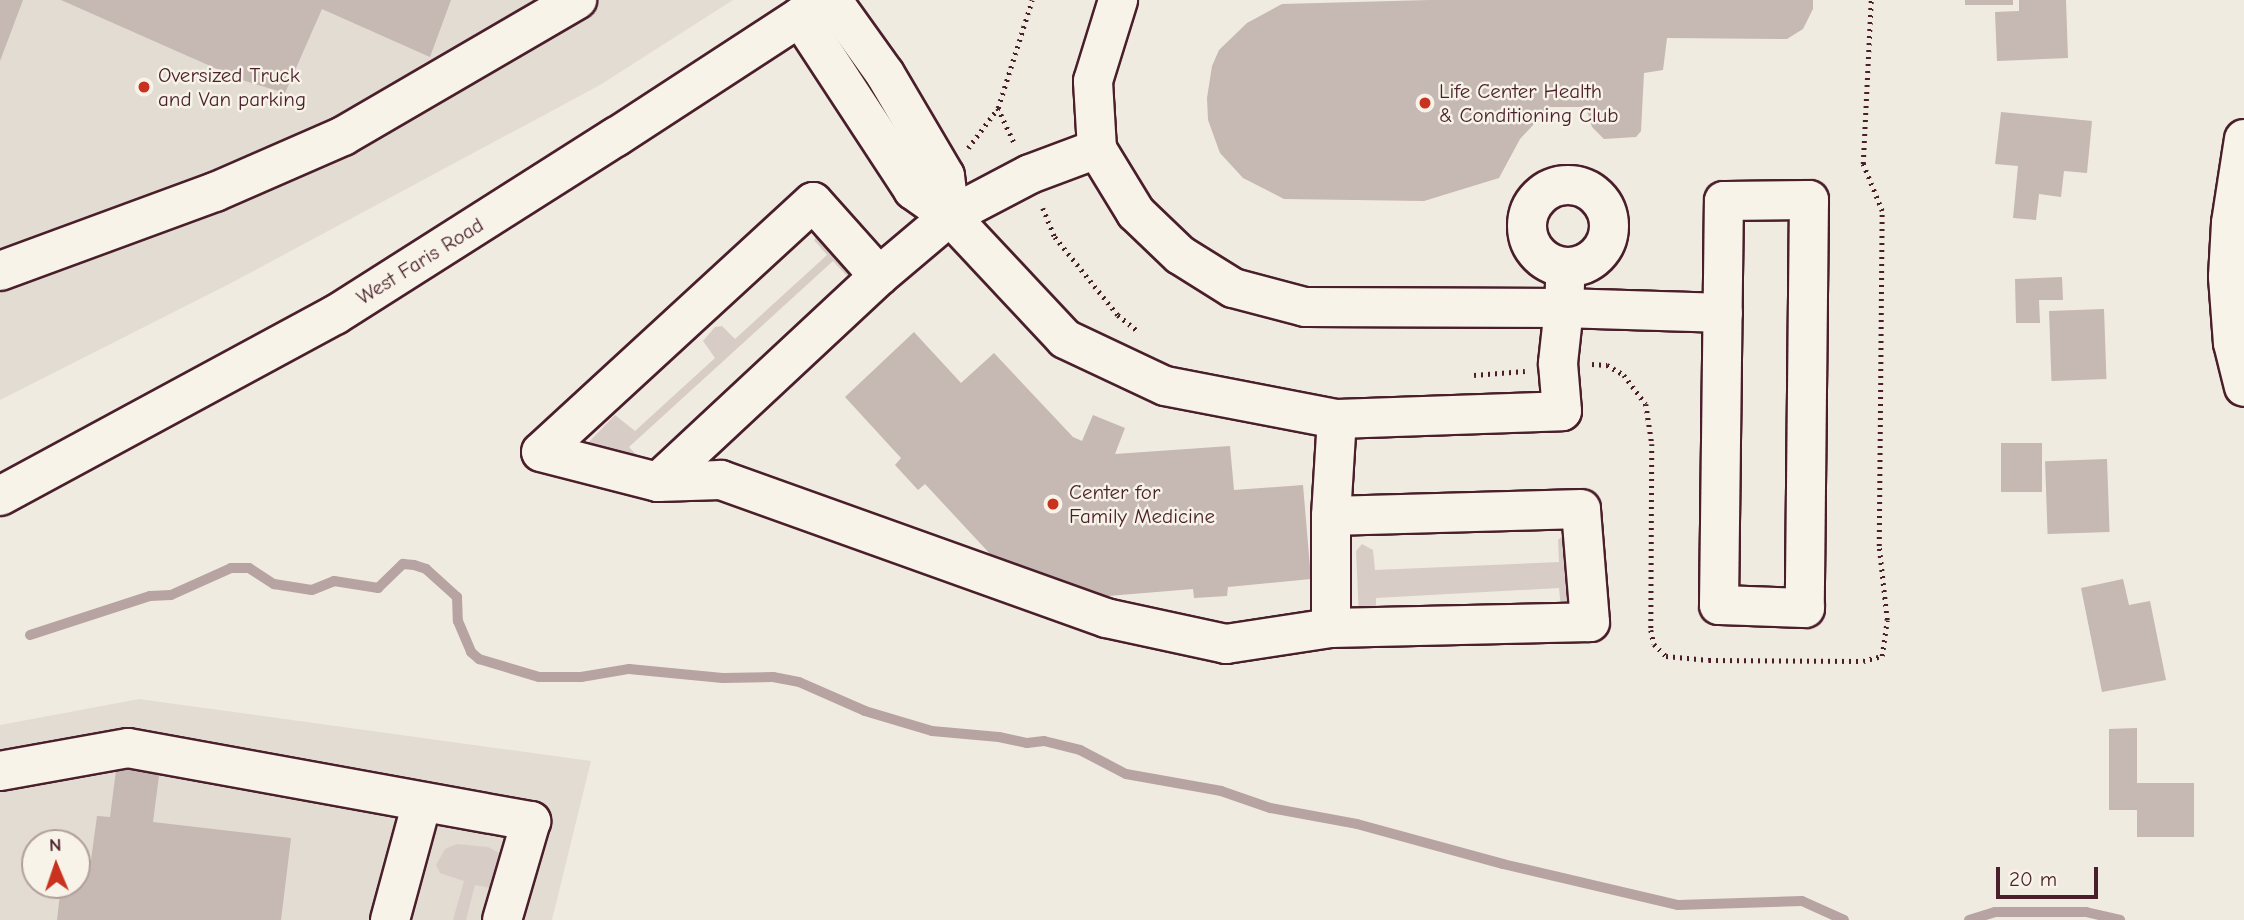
<!DOCTYPE html>
<style>
body{margin:0}
#map{position:relative;width:2244px;height:920px;overflow:hidden;background:#f0ebe0;font-family:"Comic Neue",sans-serif}
div>[style]{position:absolute}
.built>*{inset:0;background:#e3dcd2}
.green>*{inset:0;background:#d8cdc6}
.stream>*{height:10px;margin:-5px;padding:0 5px;transform-origin:5px;border-radius:5px;background:#b7a4a2}
.building>*{inset:0;background:#c6b8b3;transform-origin:0 0}
.path>*{height:4.5px;margin-top:-2.25px;transform-origin:0;background:repeating-linear-gradient(90deg,#4a1f2b 0 2px,transparent 0 7px)}
.roads{filter:drop-shadow(2px 0 #4a1f2b) drop-shadow(-2px 0 #4a1f2b) drop-shadow(0 2px #4a1f2b) drop-shadow(0 -2px #4a1f2b)}
.minor>*{height:38px;margin:-19px;padding:0 19px;transform-origin:19px;border-radius:19px;background:#f7f3e8}
.minor>.ring{margin:-19px;padding:0;box-sizing:content-box;background:none;border:38px solid #f7f3e8;border-radius:50%}
.major>*{height:38px;margin:-19px;padding:0 19px;transform-origin:19px;border-radius:19px;background:#f7f3e8}
.dots>*{width:19px;height:19px;translate:-50% -50%;box-sizing:border-box;border:4px solid #f7f3e8;border-radius:50%}
span{translate:-50% -50%;white-space:nowrap;text-align:center;line-height:1.15;-webkit-text-stroke:5px #f7f3e8;paint-order:stroke}
.poi-label{font-size:21px;color:#4a1f2b}
.left{translate:0 -50%;text-align:left}
.street-label{font-size:21px;color:#4a1f2b}
.north{position:absolute;left:21px;top:829px;width:70px;height:70px;box-sizing:border-box;background:#f7f3e8;border:2px solid #b29e9c;border-radius:50%;rotate:358deg;font-size:19px;font-weight:700;line-height:28px;text-align:center;color:#4a1f2b}
.north::after{content:'';display:block;margin:auto;width:24px;height:32px;background:#c8321e;clip-path:polygon(50% 0,100% 100%,50% 72%,0 100%)}
.scale{position:absolute;left:1996px;top:867px;width:102px;height:32px;box-sizing:border-box;border:4px solid #4a1f2b;border-top:0;padding-left:9px;font-size:21px;line-height:24px;white-space:nowrap;color:#4a1f2b;-webkit-text-stroke:5px #f7f3e8;paint-order:stroke}
</style>
<div id="map">
<div class="built">
<div style="clip-path:polygon(0 0,733px 0,600px 85px,235px 281px,0 400px)"></div>
<div style="clip-path:polygon(evenodd,139px 699px,591px 761px,552px 920px,0 920px,0 725px,139px 699px,35px 843px,77px 843px,77px 885px,35px 885px,35px 843px)"></div>
</div>
<div class="green">
<div style="clip-path:polygon(819px 233px,856px 272px,848px 277px,833px 261px,629px 447px,645px 464px,583px 448px,615px 415px,635px 431px,715px 358px,703px 341px,715px 327px,722px 326px,735px 339px,827px 255px,814px 240px)"></div>
<div style="clip-path:polygon(1565px 533px,1575px 608px,1561px 610px,1559px 588px,1376px 598px,1376px 618px,1359px 618px,1356px 551px,1362px 544px,1373px 550px,1375px 570px,1559px 562px,1558px 540px)"></div>
<div style="clip-path:polygon(457px 844px,488px 847px,503px 855px,496px 889px,475px 885px,466px 920px,453px 920px,464px 881px,440px 873px,436px 865px,445px 849px)"></div>
</div>
<div class="stream">
<div style="left:30px;top:635px;width:126px;rotate:-18deg"></div>
<div style="left:150px;top:596px;width:21px;rotate:-3deg"></div>
<div style="left:171px;top:595px;width:66px;rotate:-24.2deg"></div>
<div style="left:231px;top:568px;width:18px"></div>
<div style="left:249px;top:568px;width:30px;rotate:33deg"></div>
<div style="left:274px;top:584px;width:38px;rotate:9deg"></div>
<div style="left:312px;top:590px;width:24px;rotate:-22deg"></div>
<div style="left:334px;top:581px;width:45px;rotate:9deg"></div>
<div style="left:378px;top:588px;width:35px;rotate:-44deg"></div>
<div style="left:403px;top:564px;width:11px;rotate:5deg"></div>
<div style="left:414px;top:565px;width:13px;rotate:18deg"></div>
<div style="left:426px;top:569px;width:42px;rotate:42.1deg"></div>
<div style="left:457px;top:597px;width:24px;rotate:88deg"></div>
<div style="left:458px;top:621px;width:34px;rotate:67deg"></div>
<div style="left:471px;top:652px;width:11px;rotate:41deg"></div>
<div style="left:479px;top:659px;width:63px;rotate:16.7deg"></div>
<div style="left:539px;top:677px;width:42px"></div>
<div style="left:581px;top:677px;width:49px;rotate:-9.5deg"></div>
<div style="left:629px;top:669px;width:94px;rotate:5.5deg"></div>
<div style="left:723px;top:678px;width:50px;rotate:-1.1deg"></div>
<div style="left:773px;top:677px;width:26px;rotate:11deg"></div>
<div style="left:799px;top:682px;width:72px;rotate:23.7deg"></div>
<div style="left:865px;top:711px;width:70px;rotate:16.6deg"></div>
<div style="left:932px;top:731px;width:67px;rotate:5.1deg"></div>
<div style="left:999px;top:737px;width:29px;rotate:12deg"></div>
<div style="left:1027px;top:743px;width:17px;rotate:-7deg"></div>
<div style="left:1044px;top:741px;width:37px;rotate:14deg"></div>
<div style="left:1080px;top:750px;width:52px;rotate:27.6deg"></div>
<div style="left:1126px;top:774px;width:97px;rotate:10.1deg"></div>
<div style="left:1221px;top:791px;width:52px;rotate:19.1deg"></div>
<div style="left:1270px;top:808px;width:88px;rotate:10.4deg"></div>
<div style="left:1357px;top:824px;width:151px;rotate:15.3deg"></div>
<div style="left:1503px;top:864px;width:180px;rotate:13.2deg"></div>
<div style="left:1678px;top:905px;width:124px;rotate:-1.8deg"></div>
<div style="left:1802px;top:901px;width:46px;rotate:24.3deg"></div>
<div style="left:1969px;top:920px;width:27px;rotate:-17deg"></div>
<div style="left:1995px;top:912px;width:91px"></div>
<div style="left:2086px;top:912px;width:35px;rotate:13deg"></div>
</div>
<div class="building">
<div style="clip-path:polygon(0 0,23px 0,0 61px)"></div>
<div style="clip-path:polygon(61px 0,451px 0,430px 57px,322px 9px,285px 93px,242px 80px)"></div>
<div style="clip-path:polygon(1429px 0,1813px 0,1813px 9px,1803px 29px,1787px 39px,1667px 38px,1663px 70px,1644px 73px,1641px 131px,1636px 137px,1604px 139px,1592px 127px,1586px 107px,1550px 107px,1520px 139px,1499px 178px,1424px 201px,1284px 199px,1243px 178px,1220px 153px,1208px 120px,1207px 98px,1212px 66px,1219px 50px,1247px 23px,1282px 4px)"></div>
<div style="left:1965px;top:0;width:48px;height:5px"></div>
<div style="clip-path:polygon(2019px 0,2066px 0,2068px 58px,1997px 61px,1995px 12px,2019px 11px)"></div>
<div style="clip-path:polygon(2001px 112px,2092px 121px,2087px 173px,2064px 171px,2061px 197px,2039px 194px,2036px 220px,2013px 218px,2018px 166px,1995px 164px)"></div>
<div style="clip-path:polygon(2062px 277px,2063px 300px,2039px 300px,2040px 323px,2016px 323px,2015px 279px)"></div>
<div style="left:2104px;top:309px;width:70px;height:55px;rotate:88deg"></div>
<div style="clip-path:polygon(914px 332px,961px 383px,994px 353px,1073px 437px,1082px 441px,1093px 415px,1125px 428px,1115px 454px,1230px 446px,1234px 490px,1303px 485px,1311px 579px,1228px 587px,1227px 596px,1194px 598px,1193px 589px,1096px 597px,992px 556px,925px 484px,918px 490px,895px 465px,901px 458px,845px 397px)"></div>
<div style="left:2001px;top:443px;width:41px;height:49px"></div>
<div style="left:2107px;top:459px;width:73px;height:62px;rotate:88deg"></div>
<div style="clip-path:polygon(2123px 579px,2129px 605px,2150px 601px,2166px 680px,2102px 692px,2081px 588px)"></div>
<div style="clip-path:polygon(2137px 728px,2137px 783px,2194px 783px,2194px 837px,2137px 837px,2137px 810px,2109px 810px,2109px 729px)"></div>
<div style="clip-path:polygon(118px 755px,161px 760px,153px 822px,291px 838px,281px 920px,57px 920px,61px 885px,77px 885px,77px 858px,91px 860px,97px 816px,110px 817px)"></div>
</div>
<div class="path">
<div style="left:998px;top:108px;width:38px;rotate:65deg"></div>
<div style="left:968px;top:148px;width:50px;rotate:-53.1deg"></div>
<div style="left:998px;top:108px;width:113px;rotate:-72.5deg"></div>
<div style="left:1043px;top:208px;width:31px;rotate:68deg"></div>
<div style="left:1055px;top:237px;width:100px;rotate:51.1deg"></div>
<div style="left:1118px;top:315px;width:27px;rotate:39deg"></div>
<div style="left:1592px;top:364px;width:15px;rotate:4deg"></div>
<div style="left:1607px;top:365px;width:20px;rotate:30deg"></div>
<div style="left:1624px;top:375px;width:36px;rotate:53deg"></div>
<div style="left:1646px;top:404px;width:40px;rotate:81.5deg"></div>
<div style="left:1652px;top:444px;width:186px;rotate:90.3deg"></div>
<div style="left:1651px;top:630px;width:14px;rotate:78deg"></div>
<div style="left:1654px;top:644px;width:17px;rotate:45deg"></div>
<div style="left:1666px;top:656px;width:43px;rotate:5.3deg"></div>
<div style="left:1709px;top:660px;width:154px;rotate:0.4deg"></div>
<div style="left:1863px;top:661px;width:20px;rotate:-15deg"></div>
<div style="left:1882px;top:656px;width:36px;rotate:-82deg"></div>
<div style="left:1887px;top:620px;width:74px;rotate:-96.2deg"></div>
<div style="left:1879px;top:546px;width:335px;rotate:-89.5deg"></div>
<div style="left:1882px;top:211px;width:51px;rotate:-112deg"></div>
<div style="left:1863px;top:164px;width:164px;rotate:-87.2deg"></div>
<div style="left:1474px;top:375px;width:51px;rotate:-4.5deg"></div>
</div>
<div class="roads">
<div class="minor">
<div style="left:832px;top:0;width:91px;rotate:54.4deg"></div>
<div style="left:885px;top:74px;width:118px;rotate:59.5deg"></div>
<div style="left:945px;top:176px;width:40px;rotate:82.9deg"></div>
<div style="left:800px;top:17px;width:207px;rotate:56.8deg"></div>
<div style="left:913px;top:190px;width:45px;rotate:35.1deg"></div>
<div style="left:950px;top:216px;width:168px;rotate:46.9deg"></div>
<div style="left:1065px;top:339px;width:110px;rotate:25.2deg"></div>
<div style="left:1165px;top:386px;width:175px;rotate:10.9deg"></div>
<div style="left:1337px;top:419px;width:225px;rotate:-2deg"></div>
<div style="left:1562px;top:411px;width:48px;rotate:-94.8deg"></div>
<div style="left:1558px;top:363px;width:55px;rotate:-83.8deg"></div>
<div style="left:1564px;top:308px;width:259px;rotate:-179.8deg"></div>
<div style="left:1305px;top:307px;width:74px;rotate:-165.2deg"></div>
<div style="left:1233px;top:288px;width:62px;rotate:-148.1deg"></div>
<div style="left:1180px;top:255px;width:61px;rotate:-136.3deg"></div>
<div style="left:1136px;top:213px;width:75px;rotate:-121.4deg"></div>
<div style="left:1097px;top:149px;width:68px;rotate:-93.4deg"></div>
<div style="left:1093px;top:81px;width:85px;rotate:-72.8deg"></div>
<div style="left:2244px;top:139px;width:85px;rotate:98.8deg"></div>
<div style="left:2231px;top:223px;width:54px;rotate:93.2deg"></div>
<div style="left:2228px;top:277px;width:66px;rotate:85.7deg"></div>
<div style="left:2233px;top:343px;width:45px;rotate:76deg"></div>
<div class="ring" style="left:1527px;top:185px;width:44px;height:44px"></div>
<div style="left:1809px;top:200px;width:408px;rotate:90.6deg"></div>
<div style="left:1805px;top:608px;width:86px;rotate:-178deg"></div>
<div style="left:1719px;top:605px;width:404px;rotate:-89.3deg"></div>
<div style="left:1724px;top:201px;width:85px;rotate:-0.7deg"></div>
<div style="left:0;top:271px;width:229px;rotate:-20.2deg"></div>
<div style="left:215px;top:192px;width:140px;rotate:-23.6deg"></div>
<div style="left:343px;top:136px;width:271px;rotate:-30.2deg"></div>
<div style="left:879px;top:276px;width:99px;rotate:-131.7deg"></div>
<div style="left:813px;top:202px;width:369px;rotate:137.4deg"></div>
<div style="left:541px;top:452px;width:121px;rotate:14.4deg"></div>
<div style="left:658px;top:482px;width:302px;rotate:-43deg"></div>
<div style="left:879px;top:276px;width:93px;rotate:-40.2deg"></div>
<div style="left:950px;top:216px;width:90px;rotate:-27.7deg"></div>
<div style="left:1030px;top:174px;width:72px;rotate:-20.5deg"></div>
<div style="left:1565px;top:283px;width:25px;rotate:92deg"></div>
<div style="left:1564px;top:308px;width:159px;rotate:1.8deg"></div>
<div style="left:658px;top:482px;width:63px;rotate:-1.8deg"></div>
<div style="left:721px;top:480px;width:409px;rotate:19.7deg"></div>
<div style="left:1106px;top:618px;width:123px;rotate:12.2deg"></div>
<div style="left:1226px;top:644px;width:106px;rotate:-8.7deg"></div>
<div style="left:1331px;top:628px;width:259px;rotate:-1.3deg"></div>
<div style="left:1590px;top:622px;width:113px;rotate:-94.6deg"></div>
<div style="left:1581px;top:509px;width:250px;rotate:178.4deg"></div>
<div style="left:1331px;top:628px;width:112px;rotate:-90deg"></div>
<div style="left:1331px;top:516px;width:97px;rotate:-86.5deg"></div>
<div style="left:0;top:771px;width:130px;rotate:-10.2deg"></div>
<div style="left:128px;top:748px;width:410px;rotate:10.3deg"></div>
<div style="left:531px;top:821px;width:103px;rotate:106.3deg"></div>
<div style="left:390px;top:920px;width:122px;rotate:-74.8deg"></div>
</div>
<div class="major">
<div style="left:0;top:496px;width:381px;rotate:-28.4deg"></div>
<div style="left:335px;top:315px;width:333px;rotate:-32.4deg"></div>
<div style="left:616px;top:137px;width:251px;rotate:-33.1deg"></div>
</div>
</div>
<div class="dots">
<div style="left:144px;top:87px;background:#c8321e"></div>
<div style="left:1425px;top:103px;background:#c8321e"></div>
<div style="left:1053px;top:504px;background:#c8321e"></div>
</div>
<div class="poi-label">
<span class="left" style="left:158px;top:87px">Oversized Truck<br>and Van parking</span>
<span class="left" style="left:1439px;top:103px">Life Center Health<br>&amp; Conditioning Club</span>
<span class="left" style="left:1069px;top:504px">Center for<br>Family Medicine</span>
</div>
<div class="street-label">
<span style="left:420px;top:261px;rotate:-32deg">West Faris Road</span>
</div>
<div class="north">N</div>
<div class="scale">20 m</div>
</div>
